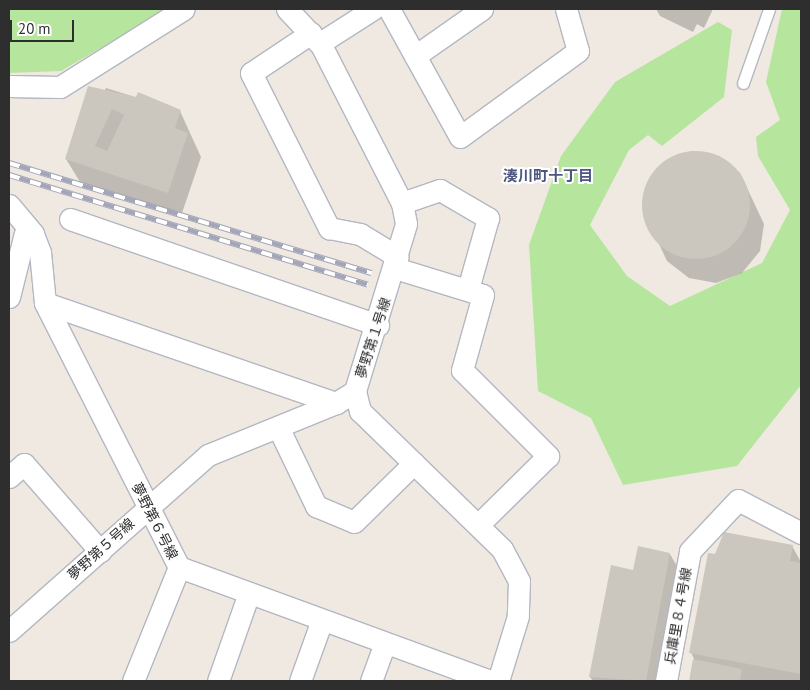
<!DOCTYPE html>
<meta charset="utf-8">
<style>
body{margin:0}
#map{position:relative;width:810px;height:690px;overflow:hidden;background:#efe9e1;font-family:"PT Sans","Noto Sans JP",sans-serif}
div>[style]{position:absolute}
.green>*{inset:0;background:#b6e59e}
.shadow>*{inset:0;background:#0003}
.building>*{inset:0;background:#cbc7bf}
.round{border-radius:50%}
.roads{filter:drop-shadow(1px 0 #b4b7c1) drop-shadow(-1px 0 #b4b7c1) drop-shadow(0 1px #b4b7c1) drop-shadow(0 -1px #b4b7c1)}
.service>*{height:11px;margin:-5.5px;padding:0 5.5px;transform-origin:5.5px;border-radius:5.5px;background:#fff}
.minor>*{height:21px;margin:-10.5px;padding:0 10.5px;transform-origin:10.5px;border-radius:10.5px;background:#fff}
.rail>*{height:5.5px;margin-top:-2.75px;transform-origin:0;background:repeating-linear-gradient(90deg,#fff 0 11px,#a3a6b8 0 22px);box-sizing:border-box;border-block:1px solid #a3a6b8}
span{translate:-50% -50%;white-space:nowrap;text-align:center;line-height:1.15;-webkit-text-stroke:4px #fff;paint-order:stroke}
.street-label{font-size:14px;color:#2e2e2e}
.neighbourhood-label{font-size:15px;color:#4d5680;font-weight:700}
.frame{position:absolute;inset:0;border:10px solid #2e2e2e;pointer-events:none}
.scale{position:absolute;left:10px;top:20px;width:64px;height:22px;box-sizing:border-box;border:2px solid #2e2e2e;border-top:0;padding-left:6px;font-size:15px;line-height:18px;white-space:nowrap;color:#2e2e2e;-webkit-text-stroke:4px #fff;paint-order:stroke}
</style>
<div id="map">
<div class="green">
<div style="clip-path:polygon(9px 9px,168px 9px,61px 71px,9px 73px)"></div>
<div style="clip-path:polygon(782px 9px,801px 9px,801px 385px,737px 466px,623px 485px,591px 418px,538px 391px,529px 245px,561px 156px,615px 82px,718px 22px,732px 30px,724px 97px,662px 146px,648px 135px,629px 150px,590px 225px,627px 276px,670px 306px,762px 263px,790px 210px,758px 156px,756px 137px,780px 120px,766px 82px)"></div>
</div>
<div class="shadow">
<div style="clip-path:polygon(656px 9px,713px 9px,704px 28px,697px 24px,693px 32px,660px 16px)"></div>
<div style="clip-path:polygon(106px 88px,180px 111px,201px 157px,181px 216px,80px 182px,66px 159px)"></div>
<div style="clip-path:polygon(691px 151px,719px 156px,740px 173px,764px 224px,760px 251px,742px 273px,716px 283px,689px 278px,667px 261px,643px 210px,647px 183px,665px 161px)"></div>
<div style="clip-path:polygon(792px 546px,801px 562px,801px 681px,690px 681px,694px 659px,691px 652px,716px 556px)"></div>
<div style="clip-path:polygon(670px 554px,683px 577px,663px 681px,593px 681px,590px 677px,634px 571px)"></div>
</div>
<div class="building">
<div style="clip-path:polygon(evenodd,88px 86px,136px 97px,138px 92px,181px 110px,175px 128px,188px 133px,168px 193px,65px 159px,88px 86px,112px 109px,124px 115px,107px 151px,95px 146px,112px 109px)"></div>
<div class="round" style="left:642px;top:151px;width:108px;height:108px"></div>
<div style="clip-path:polygon(724px 532px,793px 545px,790px 561px,801px 563px,801px 674px,689px 653px,708px 553px,715px 554px)"></div>
<div style="clip-path:polygon(638px 546px,670px 553px,646px 681px,589px 677px,611px 565px,633px 570px)"></div>
<div style="clip-path:polygon(693px 659px,742px 669px,740px 681px,689px 681px)"></div>
</div>
<div class="roads">
<div class="service">
<div style="left:743px;top:83px;width:78px;rotate:-70.6deg"></div>
</div>
<div class="minor">
<div style="left:287px;top:9px;width:47px;rotate:46.7deg"></div>
<div style="left:373px;top:9px;width:63px;rotate:147.3deg"></div>
<div style="left:320px;top:43px;width:180px;rotate:62.9deg"></div>
<div style="left:402px;top:203px;width:21px;rotate:79deg"></div>
<div style="left:406px;top:224px;width:175px;rotate:107deg"></div>
<div style="left:355px;top:391px;width:21px;rotate:76deg"></div>
<div style="left:360px;top:411px;width:198px;rotate:44.2deg"></div>
<div style="left:502px;top:549px;width:36px;rotate:62deg"></div>
<div style="left:519px;top:581px;width:35px;rotate:92deg"></div>
<div style="left:518px;top:616px;width:68px;rotate:107.1deg"></div>
<div style="left:389px;top:9px;width:146px;rotate:61deg"></div>
<div style="left:460px;top:137px;width:146px;rotate:-36.1deg"></div>
<div style="left:578px;top:51px;width:44px;rotate:-105.9deg"></div>
<div style="left:311px;top:33px;width:72px;rotate:146.3deg"></div>
<div style="left:251px;top:73px;width:174px;rotate:63.3deg"></div>
<div style="left:329px;top:228px;width:32px;rotate:11deg"></div>
<div style="left:360px;top:234px;width:44px;rotate:31.2deg"></div>
<div style="left:415px;top:56px;width:82px;rotate:-35deg"></div>
<div style="left:9px;top:86px;width:51px;rotate:1.1deg"></div>
<div style="left:60px;top:87px;width:146px;rotate:-32.2deg"></div>
<div style="left:402px;top:203px;width:40px;rotate:-18.9deg"></div>
<div style="left:440px;top:190px;width:56px;rotate:30.3deg"></div>
<div style="left:488px;top:218px;width:74px;rotate:105.7deg"></div>
<div style="left:9px;top:205px;width:38px;rotate:50deg"></div>
<div style="left:33px;top:234px;width:19px;rotate:69deg"></div>
<div style="left:40px;top:252px;width:51px;rotate:84.4deg"></div>
<div style="left:45px;top:303px;width:296px;rotate:63.1deg"></div>
<div style="left:179px;top:567px;width:331px;rotate:20.1deg"></div>
<div style="left:70px;top:219px;width:326px;rotate:19deg"></div>
<div style="left:395px;top:268px;width:92px;rotate:17.1deg"></div>
<div style="left:483px;top:295px;width:78px;rotate:105.6deg"></div>
<div style="left:462px;top:370px;width:122px;rotate:45deg"></div>
<div style="left:548px;top:456px;width:98px;rotate:135.4deg"></div>
<div style="left:9px;top:297px;width:66px;rotate:-76deg"></div>
<div style="left:45px;top:303px;width:308px;rotate:19deg"></div>
<div style="left:278px;top:427px;width:88px;rotate:64.3deg"></div>
<div style="left:316px;top:506px;width:41px;rotate:22.8deg"></div>
<div style="left:354px;top:522px;width:84px;rotate:-44.5deg"></div>
<div style="left:9px;top:477px;width:20px;rotate:-41deg"></div>
<div style="left:24px;top:464px;width:116px;rotate:48.9deg"></div>
<div style="left:9px;top:631px;width:266px;rotate:-41.5deg"></div>
<div style="left:208px;top:455px;width:138px;rotate:-22.1deg"></div>
<div style="left:336px;top:403px;width:22px;rotate:-32deg"></div>
<div style="left:133px;top:681px;width:123px;rotate:-68deg"></div>
<div style="left:218px;top:681px;width:93px;rotate:-70.6deg"></div>
<div style="left:300px;top:681px;width:65px;rotate:-70.2deg"></div>
<div style="left:371px;top:681px;width:40px;rotate:-69.8deg"></div>
<div style="left:666px;top:681px;width:132px;rotate:-79.5deg"></div>
<div style="left:690px;top:551px;width:70px;rotate:-46.7deg"></div>
<div style="left:738px;top:500px;width:71px;rotate:27.6deg"></div>
</div>
</div>
<div class="rail">
<div style="left:9px;top:163px;width:379px;rotate:16.9deg"></div>
<div style="left:9px;top:175px;width:375px;rotate:17deg"></div>
</div>
<div class="street-label">
<span style="left:373px;top:338px;rotate:-72deg">夢野第１号線</span>
<span style="left:155px;top:521px;rotate:63deg">夢野第６号線</span>
<span style="left:101px;top:549px;rotate:-42deg">夢野第５号線</span>
<span style="left:678px;top:616px;rotate:-80deg">兵庫里８４号線</span>
</div>
<div class="neighbourhood-label">
<span style="left:548px;top:176px">湊川町十丁目</span>
</div>
<div class="frame"></div>
<div class="scale">20 m</div>
</div>
